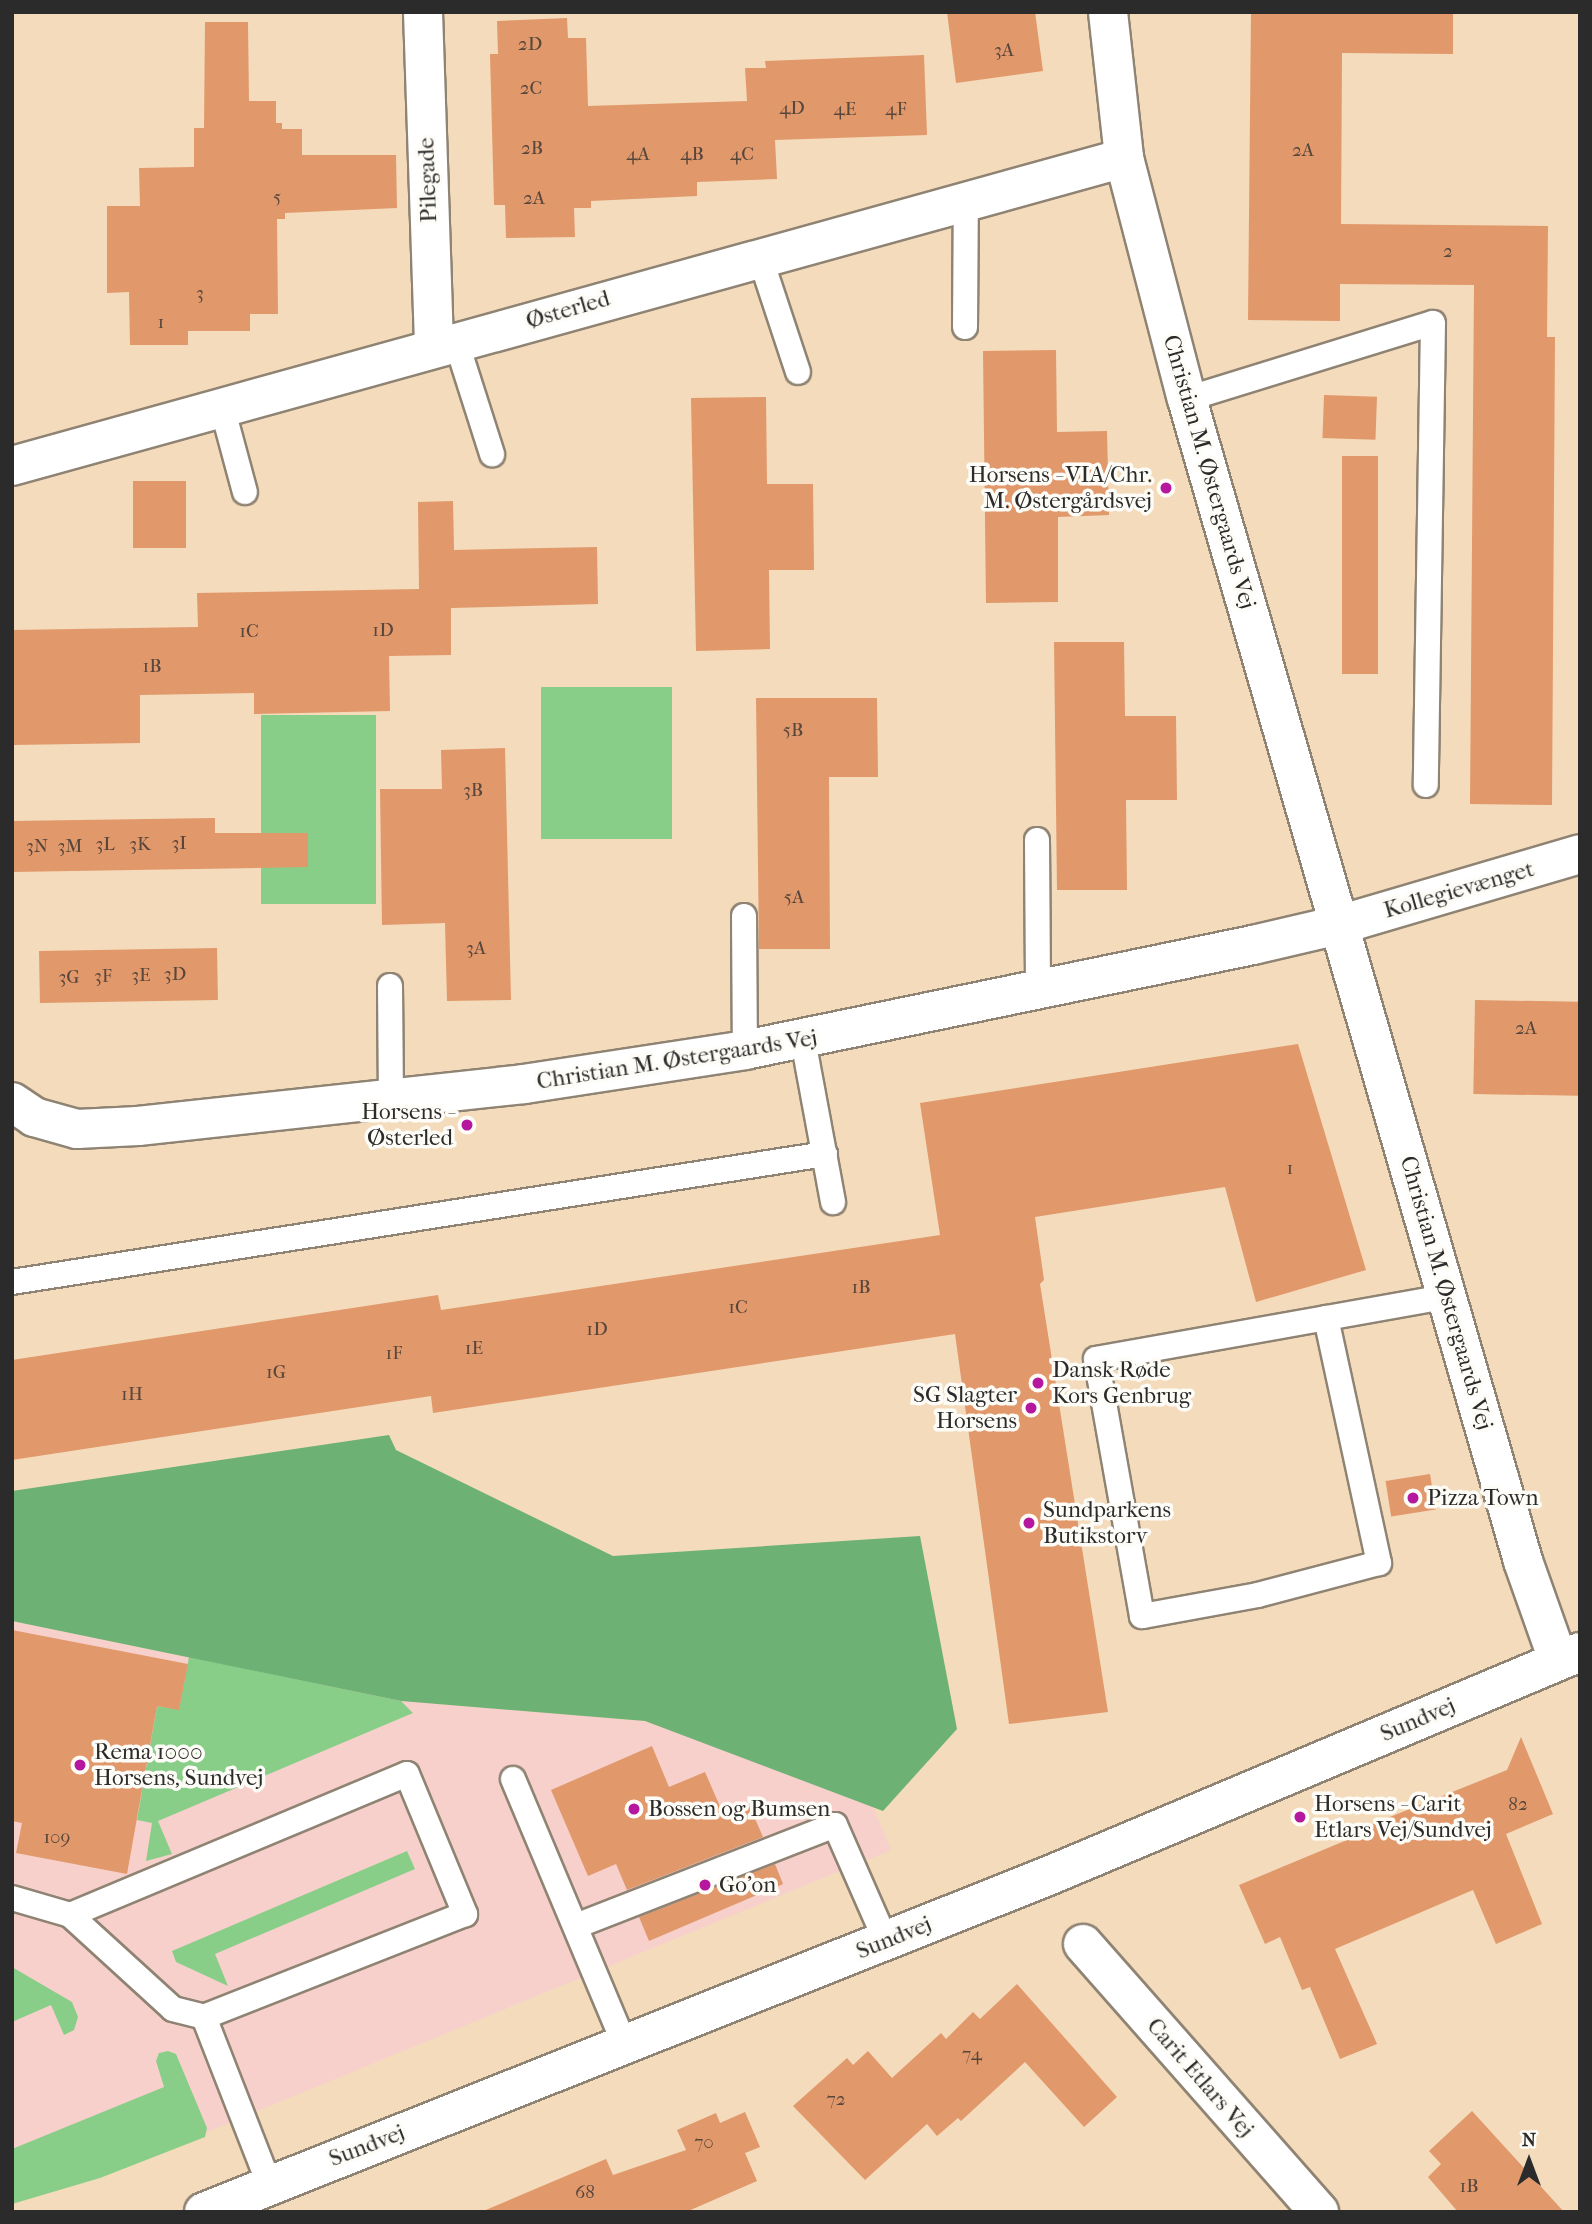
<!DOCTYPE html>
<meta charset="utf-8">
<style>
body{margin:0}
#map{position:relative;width:1592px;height:2224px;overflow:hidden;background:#f3dbbb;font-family:"IM FELL French Canon",serif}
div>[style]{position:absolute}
.built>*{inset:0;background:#f7d0cc}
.green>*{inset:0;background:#89ce88;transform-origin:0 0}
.forest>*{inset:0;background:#6eb174}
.building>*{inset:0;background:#e1986b;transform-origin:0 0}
.roads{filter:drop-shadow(2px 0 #8f8373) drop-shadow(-2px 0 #8f8373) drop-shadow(0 2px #8f8373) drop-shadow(0 -2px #8f8373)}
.lane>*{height:24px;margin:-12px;padding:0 12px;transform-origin:12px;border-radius:12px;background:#fff}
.street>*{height:38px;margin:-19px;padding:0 19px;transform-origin:19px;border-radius:19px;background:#fff}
.secondary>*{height:38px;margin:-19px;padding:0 19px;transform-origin:19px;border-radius:19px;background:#fff}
.dots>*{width:19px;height:19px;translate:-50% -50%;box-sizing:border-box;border:4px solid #fdfcf7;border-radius:50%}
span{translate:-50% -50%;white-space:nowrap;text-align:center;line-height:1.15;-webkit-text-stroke:7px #fdfcf7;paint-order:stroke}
.number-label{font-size:19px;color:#58463b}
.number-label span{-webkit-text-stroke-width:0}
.street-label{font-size:23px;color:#2b2b2b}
.poi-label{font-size:23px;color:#2b2b2b}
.right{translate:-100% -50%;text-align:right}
.left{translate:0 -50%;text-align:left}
.frame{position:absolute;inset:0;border:14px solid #2b2b2b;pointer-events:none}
.north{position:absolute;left:1494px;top:2126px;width:70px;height:70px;-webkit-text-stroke:5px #fdfcf7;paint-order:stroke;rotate:0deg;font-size:19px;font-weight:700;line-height:28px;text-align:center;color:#2b2b2b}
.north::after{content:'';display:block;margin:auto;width:24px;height:32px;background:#2b2b2b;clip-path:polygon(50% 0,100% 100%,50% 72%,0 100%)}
</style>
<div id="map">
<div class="built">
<div style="clip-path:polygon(12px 1621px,401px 1701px,645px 1721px,871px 1802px,891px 1850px,185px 2141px,12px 2196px)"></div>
</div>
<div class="green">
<div style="left:672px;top:687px;width:152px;height:131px;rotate:90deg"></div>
<div style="left:376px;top:715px;width:189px;height:115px;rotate:90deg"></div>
<div style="clip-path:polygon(189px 1657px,401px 1701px,413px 1713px,158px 1821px,172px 1854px,146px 1861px,152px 1823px,137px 1820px,157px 1706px,179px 1709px)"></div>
<div style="clip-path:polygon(407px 1851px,415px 1869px,215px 1954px,228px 1986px,176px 1962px,172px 1951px)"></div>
<div style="clip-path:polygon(12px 1967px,72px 2002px,78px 2017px,74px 2030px,64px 2035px,51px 2005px,12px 2022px)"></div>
<div style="clip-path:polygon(168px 2051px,176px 2054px,207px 2128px,205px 2137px,100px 2178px,12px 2204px,12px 2149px,164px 2087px,156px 2061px,159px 2053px)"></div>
</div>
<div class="forest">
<div style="clip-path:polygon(389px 1435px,396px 1450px,613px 1556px,920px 1536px,957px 1729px,883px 1811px,645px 1721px,401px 1701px,12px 1621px,12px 1491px)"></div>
</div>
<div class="building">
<div style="clip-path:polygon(947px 12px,1035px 12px,1043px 71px,956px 83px)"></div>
<div style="clip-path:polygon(1251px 12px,1453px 12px,1453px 54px,1342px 53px,1341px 224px,1548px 226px,1547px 337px,1555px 337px,1552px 805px,1470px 804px,1474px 285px,1340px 284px,1340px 321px,1248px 320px)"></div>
<div style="clip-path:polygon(567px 18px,568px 38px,586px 38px,588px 106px,747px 101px,745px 68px,766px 68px,765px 61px,924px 55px,927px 135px,775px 140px,777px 179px,697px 182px,697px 196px,591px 201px,591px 208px,574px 208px,575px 237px,506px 238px,505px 205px,494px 205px,490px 54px,498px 54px,497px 21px)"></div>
<div style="clip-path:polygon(205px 22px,248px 22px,249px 101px,276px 101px,276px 123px,282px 123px,282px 129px,302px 129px,302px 155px,396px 155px,397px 208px,285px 213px,285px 219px,277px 219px,278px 314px,250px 314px,250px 331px,188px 331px,188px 345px,130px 345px,129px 292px,107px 293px,107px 206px,140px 206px,139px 168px,194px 167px,194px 128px,204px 128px)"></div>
<div style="clip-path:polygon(1056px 350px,1057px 432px,1107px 431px,1109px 515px,1058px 517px,1058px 602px,986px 603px,983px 351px)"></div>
<div style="left:1324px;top:395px;width:53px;height:43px;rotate:2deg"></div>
<div style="clip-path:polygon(766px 397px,767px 484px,813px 484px,814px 570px,769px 570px,770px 649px,696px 651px,691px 398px)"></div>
<div style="left:1342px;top:456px;width:36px;height:218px"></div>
<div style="left:133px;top:481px;width:53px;height:67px"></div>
<div style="clip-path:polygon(453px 501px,454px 550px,597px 547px,598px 604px,451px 608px,451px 655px,389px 656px,390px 711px,254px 714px,254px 693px,140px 695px,140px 743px,12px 745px,12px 630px,198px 627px,197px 593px,419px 589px,418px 502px)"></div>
<div style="clip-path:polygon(1054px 642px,1124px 642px,1125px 716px,1176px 716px,1177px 800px,1126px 800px,1127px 890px,1057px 890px)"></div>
<div style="clip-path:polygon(756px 698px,877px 698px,878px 777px,829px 777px,830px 949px,759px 949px)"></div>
<div style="clip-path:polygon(505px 748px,511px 1000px,447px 1001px,445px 923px,382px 925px,380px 789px,442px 789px,441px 750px)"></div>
<div style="clip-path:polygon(215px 818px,215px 833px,308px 833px,308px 867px,12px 872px,12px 821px)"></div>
<div style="left:217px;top:948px;width:52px;height:178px;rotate:89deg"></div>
<div style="left:1475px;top:1000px;width:105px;height:94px;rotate:1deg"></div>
<div style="clip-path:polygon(1298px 1044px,1366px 1270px,1256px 1302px,1225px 1187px,1035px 1217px,1044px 1280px,1040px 1284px,1108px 1712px,1009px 1724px,955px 1334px,433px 1413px,431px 1396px,12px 1460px,12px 1360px,438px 1295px,441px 1310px,940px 1235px,920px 1103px)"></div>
<div style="left:1430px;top:1474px;width:36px;height:45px;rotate:81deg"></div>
<div style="clip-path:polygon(12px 1630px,188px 1664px,179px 1710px,157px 1706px,127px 1874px,16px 1853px,22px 1823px,12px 1821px)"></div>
<div style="clip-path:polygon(1521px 1737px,1553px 1814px,1506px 1834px,1542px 1924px,1496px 1944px,1473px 1890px,1335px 1949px,1377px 2044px,1340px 2059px,1310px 1987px,1302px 1990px,1280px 1937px,1265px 1944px,1239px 1885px,1347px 1840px,1345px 1835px,1507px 1770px)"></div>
<div style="clip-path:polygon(652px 1746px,669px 1787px,705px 1772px,725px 1818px,750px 1807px,763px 1837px,627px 1890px,616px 1864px,588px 1876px,551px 1790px)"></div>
<div style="clip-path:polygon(775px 1864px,783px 1884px,649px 1941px,639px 1917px)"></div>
<div style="clip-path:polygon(1017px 1984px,1117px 2097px,1084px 2127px,1025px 2062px,961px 2121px,958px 2118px,937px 2136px,927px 2124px,865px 2180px,793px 2106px,847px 2058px,853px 2065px,868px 2051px,892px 2078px,941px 2033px,946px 2039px,973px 2012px,980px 2019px)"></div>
<div style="clip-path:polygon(1472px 2111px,1564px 2212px,1458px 2212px,1428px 2177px,1441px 2164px,1429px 2151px)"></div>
<div style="clip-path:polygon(745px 2112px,760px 2147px,745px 2153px,757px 2181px,686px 2212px,481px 2212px,606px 2159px,613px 2175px,686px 2150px,677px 2130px,716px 2113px,720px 2123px)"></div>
</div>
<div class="roads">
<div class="lane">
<div style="left:760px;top:257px;width:121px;rotate:71.7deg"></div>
<div style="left:965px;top:327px;width:128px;rotate:-89.6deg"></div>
<div style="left:456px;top:341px;width:119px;rotate:72.3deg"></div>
<div style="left:1187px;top:399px;width:257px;rotate:-17.2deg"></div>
<div style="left:1433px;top:323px;width:462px;rotate:90.9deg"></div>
<div style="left:222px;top:407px;width:88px;rotate:74.9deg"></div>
<div style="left:1037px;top:840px;width:152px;rotate:89.6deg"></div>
<div style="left:744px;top:916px;width:134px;rotate:89.6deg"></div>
<div style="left:390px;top:986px;width:115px;rotate:89.5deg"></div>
<div style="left:803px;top:1040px;width:165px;rotate:79.5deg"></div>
<div style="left:12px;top:1282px;width:823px;rotate:-8.95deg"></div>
<div style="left:1326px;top:1318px;width:251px;rotate:77.8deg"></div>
<div style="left:1379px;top:1563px;width:125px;rotate:165.2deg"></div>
<div style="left:1258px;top:1595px;width:118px;rotate:169.7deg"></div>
<div style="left:1142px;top:1616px;width:261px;rotate:-100.1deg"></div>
<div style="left:1096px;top:1359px;width:359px;rotate:-10.1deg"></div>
<div style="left:513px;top:1779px;width:289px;rotate:67.2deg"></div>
<div style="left:12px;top:1898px;width:60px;rotate:16.3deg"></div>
<div style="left:70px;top:1915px;width:139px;rotate:42.4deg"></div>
<div style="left:173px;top:2009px;width:32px;rotate:14deg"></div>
<div style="left:204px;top:2017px;width:179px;rotate:68.7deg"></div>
<div style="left:70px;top:1915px;width:365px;rotate:-22.7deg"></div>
<div style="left:407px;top:1774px;width:152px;rotate:67.5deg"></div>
<div style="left:465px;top:1914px;width:281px;rotate:158.5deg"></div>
<div style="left:576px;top:1926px;width:278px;rotate:-21.3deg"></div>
<div style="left:835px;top:1825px;width:127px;rotate:66.3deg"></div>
</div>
<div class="street">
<div style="left:423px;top:12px;width:336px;rotate:88.1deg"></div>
<div style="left:1108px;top:12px;width:147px;rotate:83.7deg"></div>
<div style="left:1124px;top:158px;width:249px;rotate:75.4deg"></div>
<div style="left:1187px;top:399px;width:1210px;rotate:73.87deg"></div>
<div style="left:1523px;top:1561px;width:105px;rotate:70.5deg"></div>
<div style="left:12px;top:466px;width:1154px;rotate:-15.48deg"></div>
<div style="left:12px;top:1102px;width:27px;rotate:34deg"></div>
<div style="left:34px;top:1117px;width:45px;rotate:15.6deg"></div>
<div style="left:77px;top:1129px;width:61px;rotate:-2.8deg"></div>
<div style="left:138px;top:1126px;width:388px;rotate:-6.2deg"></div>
<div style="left:524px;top:1084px;width:224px;rotate:-8.7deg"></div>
<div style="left:745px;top:1050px;width:519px;rotate:-11.68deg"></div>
<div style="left:1253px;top:945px;width:88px;rotate:-13.1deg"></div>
<div style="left:1339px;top:925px;width:251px;rotate:-16.4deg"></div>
<div style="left:1083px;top:1944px;width:357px;rotate:48.6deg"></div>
</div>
<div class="secondary">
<div style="left:204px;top:2212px;width:908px;rotate:-21.71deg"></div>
<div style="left:1048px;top:1876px;width:577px;rotate:-22.83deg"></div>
</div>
</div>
<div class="dots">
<div style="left:1166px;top:488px;background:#b5179e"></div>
<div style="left:467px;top:1125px;background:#b5179e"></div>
<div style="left:1038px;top:1383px;background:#b5179e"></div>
<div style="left:1031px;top:1408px;background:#b5179e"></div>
<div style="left:1413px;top:1498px;background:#b5179e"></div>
<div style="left:1029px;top:1523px;background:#b5179e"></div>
<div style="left:80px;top:1765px;background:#b5179e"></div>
<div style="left:634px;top:1809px;background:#b5179e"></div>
<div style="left:1300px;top:1817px;background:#b5179e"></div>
<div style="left:705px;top:1885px;background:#b5179e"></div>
</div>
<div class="number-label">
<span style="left:530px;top:45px">2D</span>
<span style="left:1004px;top:51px">3A</span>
<span style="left:531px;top:89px">2C</span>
<span style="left:792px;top:109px">4D</span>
<span style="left:845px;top:110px">4E</span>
<span style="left:896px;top:110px">4F</span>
<span style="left:532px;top:149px">2B</span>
<span style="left:1303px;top:151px">2A</span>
<span style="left:638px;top:155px">4A</span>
<span style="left:692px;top:155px">4B</span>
<span style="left:742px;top:155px">4C</span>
<span style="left:277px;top:198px">5</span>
<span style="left:534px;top:199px">2A</span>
<span style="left:1448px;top:252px">2</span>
<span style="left:200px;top:294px">3</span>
<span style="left:161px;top:323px">1</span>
<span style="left:383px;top:631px">1D</span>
<span style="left:249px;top:632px">1C</span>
<span style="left:152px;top:667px">1B</span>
<span style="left:793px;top:731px">5B</span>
<span style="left:473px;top:791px">3B</span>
<span style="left:179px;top:844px">3I</span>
<span style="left:105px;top:845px">3L</span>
<span style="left:140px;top:845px">3K</span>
<span style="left:37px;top:847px">3N</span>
<span style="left:70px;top:847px">3M</span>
<span style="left:794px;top:898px">5A</span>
<span style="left:476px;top:949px">3A</span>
<span style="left:175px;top:975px">3D</span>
<span style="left:141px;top:976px">3E</span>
<span style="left:103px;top:977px">3F</span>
<span style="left:69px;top:978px">3G</span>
<span style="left:1526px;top:1029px">2A</span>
<span style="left:1290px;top:1169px">1</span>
<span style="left:861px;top:1288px">1B</span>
<span style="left:738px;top:1308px">1C</span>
<span style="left:597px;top:1330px">1D</span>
<span style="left:474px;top:1349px">1E</span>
<span style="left:394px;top:1354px">1F</span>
<span style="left:276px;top:1373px">1G</span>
<span style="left:132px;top:1395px">1H</span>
<span style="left:1518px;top:1805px">82</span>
<span style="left:57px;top:1838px">109</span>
<span style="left:972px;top:2055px">74</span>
<span style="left:836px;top:2100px">72</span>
<span style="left:704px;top:2143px">70</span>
<span style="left:1469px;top:2187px">1B</span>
<span style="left:585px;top:2193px">68</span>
</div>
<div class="street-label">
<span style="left:428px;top:180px;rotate:-92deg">Pilegade</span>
<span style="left:568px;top:310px;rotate:-16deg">Østerled</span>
<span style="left:1209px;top:472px;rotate:74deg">Christian M. Østergaards Vej</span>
<span style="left:1459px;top:890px;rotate:-16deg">Kollegievænget</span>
<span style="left:677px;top:1060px;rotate:-9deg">Christian M. Østergaards Vej</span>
<span style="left:1446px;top:1293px;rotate:74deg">Christian M. Østergaards Vej</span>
<span style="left:1418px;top:1720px;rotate:-23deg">Sundvej</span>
<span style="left:894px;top:1938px;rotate:-22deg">Sundvej</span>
<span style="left:1200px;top:2078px;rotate:49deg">Carit Etlars Vej</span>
<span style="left:367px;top:2146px;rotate:-21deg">Sundvej</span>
</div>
<div class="poi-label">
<span class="right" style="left:1152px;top:488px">Horsens - VIA/Chr.<br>M. Østergårdsvej</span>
<span class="right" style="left:453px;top:1125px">Horsens -<br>Østerled</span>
<span class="left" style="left:1052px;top:1383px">Dansk Røde<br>Kors Genbrug</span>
<span class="right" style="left:1017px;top:1408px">SG Slagter<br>Horsens</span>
<span class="left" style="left:1427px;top:1498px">Pizza Town</span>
<span class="left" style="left:1043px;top:1523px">Sundparkens<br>Butikstorv</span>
<span class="left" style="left:94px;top:1765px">Rema 1000<br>Horsens, Sundvej</span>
<span class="left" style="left:1314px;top:1817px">Horsens - Carit<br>Etlars Vej/Sundvej</span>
<span class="left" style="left:648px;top:1809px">Bossen og Bumsen</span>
<span class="left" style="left:719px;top:1885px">Go'on</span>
</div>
<div class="frame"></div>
<div class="north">N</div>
</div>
